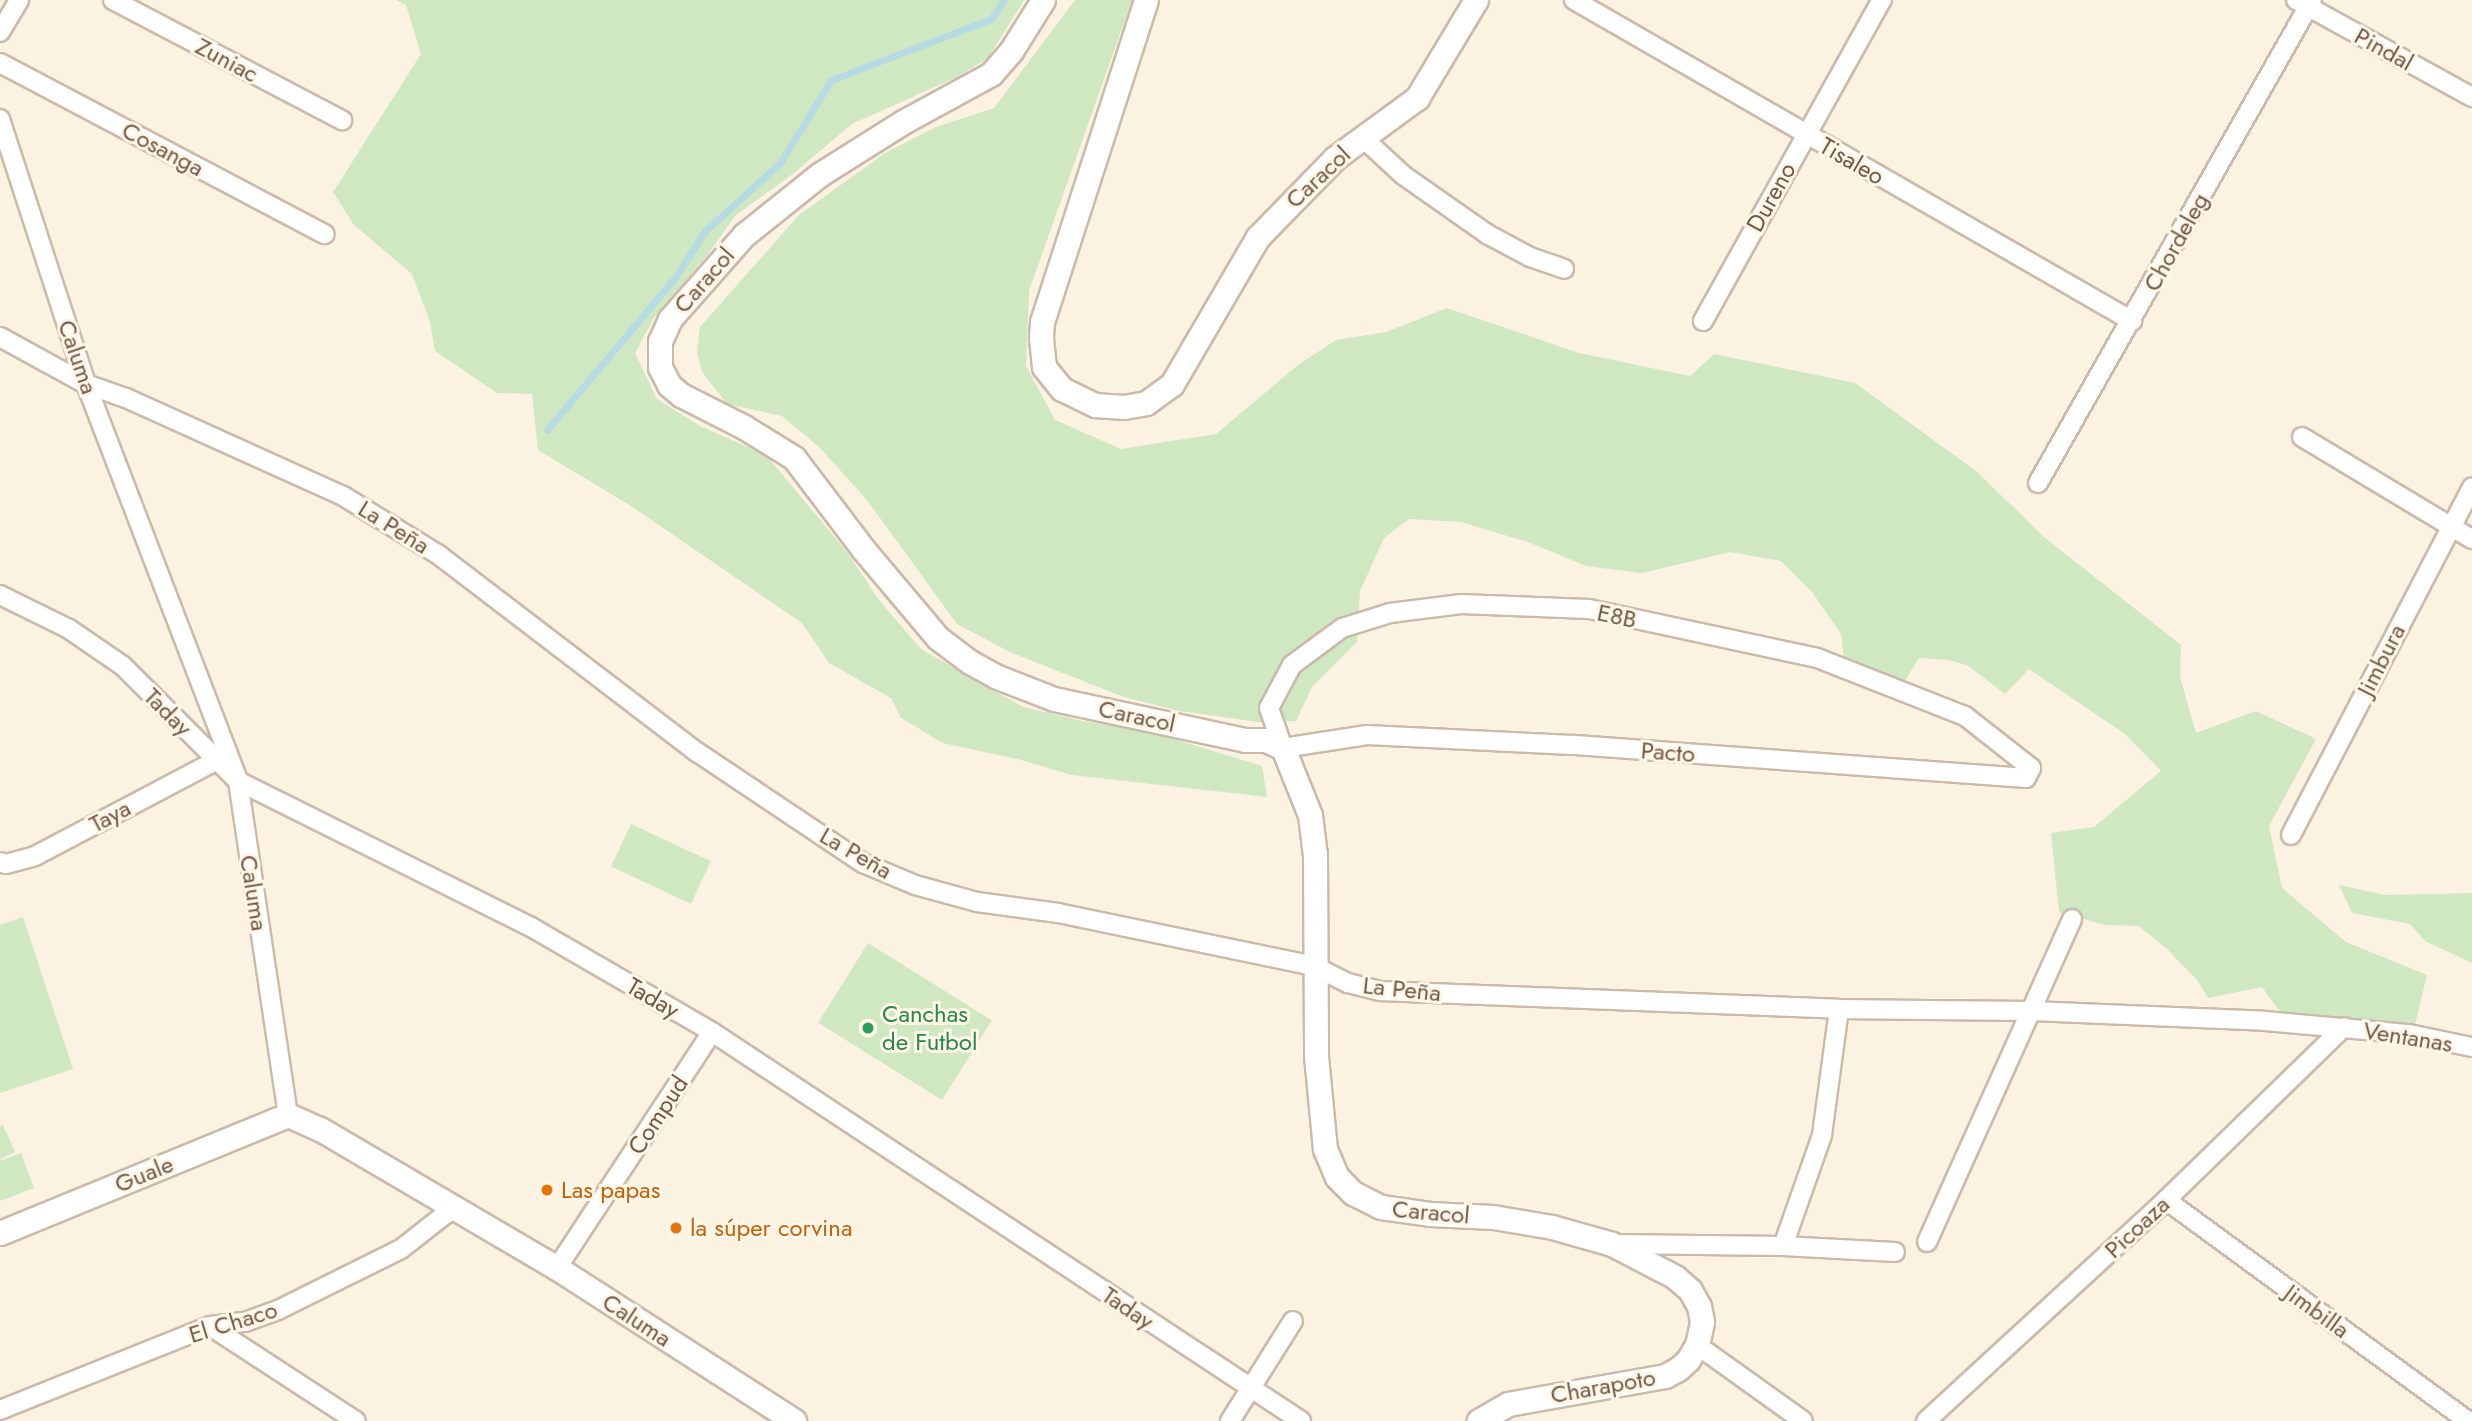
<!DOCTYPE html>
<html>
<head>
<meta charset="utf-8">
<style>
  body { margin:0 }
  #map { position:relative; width:2472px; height:1421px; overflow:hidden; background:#fbf2e2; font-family:Jost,sans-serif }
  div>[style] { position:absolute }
  .green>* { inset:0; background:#cfe8c1; transform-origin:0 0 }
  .stream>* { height:7px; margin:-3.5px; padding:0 3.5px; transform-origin:3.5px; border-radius:3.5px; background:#b7dbe3 }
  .roads { filter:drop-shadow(2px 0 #cbbaa9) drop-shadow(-2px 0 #cbbaa9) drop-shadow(0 2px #cbbaa9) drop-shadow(0 -2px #cbbaa9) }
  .minor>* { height:18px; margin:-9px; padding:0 9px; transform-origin:9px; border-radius:9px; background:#fff }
  .tertiary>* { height:23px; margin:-11.5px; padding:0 11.5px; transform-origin:11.5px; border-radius:11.5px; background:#fff }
  .dots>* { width:19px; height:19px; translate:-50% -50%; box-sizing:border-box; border:4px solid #fef6e7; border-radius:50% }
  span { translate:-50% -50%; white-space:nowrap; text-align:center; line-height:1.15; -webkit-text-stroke:6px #fef6e7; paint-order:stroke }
  .street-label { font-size:24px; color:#715949 }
  .leisure-label { font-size:24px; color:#27864d }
  .left { translate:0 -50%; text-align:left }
  .food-label { font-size:24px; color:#c56008 }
</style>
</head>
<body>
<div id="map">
  <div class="green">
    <div style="clip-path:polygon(396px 0,1024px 0,988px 58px,957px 77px,852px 124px,794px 173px,735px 216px,709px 253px,654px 318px,635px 353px,657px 399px,700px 426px,766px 455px,847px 552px,879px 600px,921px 649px,1023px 707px,1083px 721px,1141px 729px,1262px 766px,1267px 797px,1072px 775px,1021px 760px,943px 743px,901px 718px,891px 698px,829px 663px,802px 623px,631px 506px,538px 450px,532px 394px,497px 393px,435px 351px,430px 322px,412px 274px,354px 225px,333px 192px,421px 54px,406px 5px)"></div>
    <div style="clip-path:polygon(1075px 0,1132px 0,1029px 291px,1026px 366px,1055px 420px,1121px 449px,1216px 434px,1298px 365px,1336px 340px,1386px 332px,1447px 308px,1579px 353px,1690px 376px,1714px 354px,1855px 383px,1976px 471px,2044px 537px,2181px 645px,2180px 677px,2196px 733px,2256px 711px,2316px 739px,2269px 826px,2282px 888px,2346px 942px,2427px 975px,2413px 1033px,2293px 1030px,2262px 987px,2208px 998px,2197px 980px,2167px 949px,2139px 926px,2105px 925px,2059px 912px,2051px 833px,2094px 827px,2161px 771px,2125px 734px,2029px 669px,2005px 694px,1967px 665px,1948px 660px,1919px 658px,1901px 687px,1845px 664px,1841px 634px,1812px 592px,1781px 561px,1730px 552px,1642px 573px,1586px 566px,1528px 542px,1461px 522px,1409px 519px,1384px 538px,1360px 591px,1357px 642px,1312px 687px,1296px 721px,1259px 722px,1179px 711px,1121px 696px,1010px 652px,957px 624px,867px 500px,820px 448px,782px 416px,727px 404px,702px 372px,697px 352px,700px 327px,799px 215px,885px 153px,936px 127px,994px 108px)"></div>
    <div style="left:631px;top:824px;width:88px;height:47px;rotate:25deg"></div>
    <div style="clip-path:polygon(2339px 885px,2385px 895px,2472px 893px,2472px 963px,2425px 941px,2410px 924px,2352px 913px)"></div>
    <div style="clip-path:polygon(23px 917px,73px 1069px,0 1093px,0 925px)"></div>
    <div style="left:868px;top:943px;width:146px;height:94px;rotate:32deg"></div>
    <div style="clip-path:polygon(3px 1125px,15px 1152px,0 1159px,0 1126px)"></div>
    <div style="clip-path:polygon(21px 1153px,34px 1188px,0 1201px,0 1161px)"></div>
  </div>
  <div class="stream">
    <div style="left:547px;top:430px;width:201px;rotate:-50deg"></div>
    <div style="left:676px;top:276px;width:54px;rotate:-57.2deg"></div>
    <div style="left:705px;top:231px;width:101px;rotate:-42.2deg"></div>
    <div style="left:780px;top:163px;width:97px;rotate:-58.4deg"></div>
    <div style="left:831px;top:80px;width:171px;rotate:-20.9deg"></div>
    <div style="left:991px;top:19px;width:23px;rotate:-56deg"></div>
  </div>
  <div class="roads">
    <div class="minor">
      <div style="left:113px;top:0;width:259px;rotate:27.7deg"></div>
      <div style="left:1574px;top:0;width:644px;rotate:29.91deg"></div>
      <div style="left:2296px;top:0;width:201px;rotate:28.9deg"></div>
      <div style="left:0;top:32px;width:37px;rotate:-59deg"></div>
      <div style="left:0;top:63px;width:367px;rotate:27.8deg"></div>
      <div style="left:0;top:119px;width:279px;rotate:72deg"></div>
      <div style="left:86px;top:384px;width:425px;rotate:69deg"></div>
      <div style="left:238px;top:781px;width:338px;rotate:81.5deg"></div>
      <div style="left:1363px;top:138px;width:54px;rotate:42.8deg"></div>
      <div style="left:1403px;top:175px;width:103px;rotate:35.1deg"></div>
      <div style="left:1487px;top:234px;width:49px;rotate:28.1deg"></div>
      <div style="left:1530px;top:257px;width:36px;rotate:19deg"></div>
      <div style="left:1703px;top:321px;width:368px;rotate:-60.9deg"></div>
      <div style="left:0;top:337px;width:98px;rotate:28.7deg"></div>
      <div style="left:86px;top:384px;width:42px;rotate:19.3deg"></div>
      <div style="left:126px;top:398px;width:238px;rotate:24.3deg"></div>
      <div style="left:343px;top:496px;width:113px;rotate:31.6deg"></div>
      <div style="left:439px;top:555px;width:325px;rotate:37.4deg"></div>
      <div style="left:697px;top:752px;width:200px;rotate:33.8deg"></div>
      <div style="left:863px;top:863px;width:56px;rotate:22.9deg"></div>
      <div style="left:915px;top:885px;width:64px;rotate:15.3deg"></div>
      <div style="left:977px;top:902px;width:82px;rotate:7.7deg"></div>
      <div style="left:1058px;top:913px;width:261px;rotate:11.7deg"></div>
      <div style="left:1314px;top:966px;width:38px;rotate:27deg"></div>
      <div style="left:1348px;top:983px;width:32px;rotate:14deg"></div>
      <div style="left:1379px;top:991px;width:460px;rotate:2.2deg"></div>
      <div style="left:1839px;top:1009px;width:192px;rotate:0.6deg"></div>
      <div style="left:2031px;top:1011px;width:234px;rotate:2.4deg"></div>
      <div style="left:2265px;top:1021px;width:145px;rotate:5.2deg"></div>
      <div style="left:2409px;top:1034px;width:64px;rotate:11.7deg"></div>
      <div style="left:2302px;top:437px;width:198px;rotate:31deg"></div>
      <div style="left:2038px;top:483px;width:555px;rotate:-60.43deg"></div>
      <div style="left:0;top:595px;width:77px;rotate:26.2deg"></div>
      <div style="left:69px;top:629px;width:65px;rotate:34.4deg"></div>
      <div style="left:123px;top:666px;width:163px;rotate:45deg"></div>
      <div style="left:238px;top:781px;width:327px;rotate:26.5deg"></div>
      <div style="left:531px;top:927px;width:209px;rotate:30.1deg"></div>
      <div style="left:712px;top:1032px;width:706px;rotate:33.44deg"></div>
      <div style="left:1461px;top:604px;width:128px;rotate:2.2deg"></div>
      <div style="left:1589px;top:609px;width:233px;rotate:12.1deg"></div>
      <div style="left:1817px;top:658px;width:159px;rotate:21.4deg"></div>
      <div style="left:1965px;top:716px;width:84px;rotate:38.2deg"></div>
      <div style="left:2031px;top:768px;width:11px;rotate:117deg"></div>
      <div style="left:2026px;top:778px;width:455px;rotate:-175.8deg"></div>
      <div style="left:1572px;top:745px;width:205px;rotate:-177.2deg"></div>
      <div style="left:1367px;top:735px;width:85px;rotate:171.2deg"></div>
      <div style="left:1283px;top:748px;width:42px;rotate:-109.3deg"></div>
      <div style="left:1269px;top:708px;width:49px;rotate:-61.9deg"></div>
      <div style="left:1292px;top:665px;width:62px;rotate:-36.5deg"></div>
      <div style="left:1342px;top:628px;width:50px;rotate:-17.4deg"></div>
      <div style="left:1390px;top:613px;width:72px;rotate:-7.2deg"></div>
      <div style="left:2291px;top:835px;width:392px;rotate:-62.5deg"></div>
      <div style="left:0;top:862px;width:6px;rotate:18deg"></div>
      <div style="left:6px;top:864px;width:30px;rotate:-15deg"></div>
      <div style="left:35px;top:856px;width:206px;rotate:-27.8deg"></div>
      <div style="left:2166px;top:1200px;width:374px;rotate:36.2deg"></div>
      <div style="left:1927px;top:1242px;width:354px;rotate:-65.8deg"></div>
      <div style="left:1615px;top:1244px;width:168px;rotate:0.7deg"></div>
      <div style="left:1783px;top:1246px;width:112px;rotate:3.1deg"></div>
      <div style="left:1783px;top:1246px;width:118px;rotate:-70.6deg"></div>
      <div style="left:1822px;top:1135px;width:127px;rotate:-82.3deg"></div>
      <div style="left:557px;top:1268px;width:282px;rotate:-56.7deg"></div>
      <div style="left:210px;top:1326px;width:174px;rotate:33.1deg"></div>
      <div style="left:1697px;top:1345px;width:130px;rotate:35.6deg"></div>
      <div style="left:0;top:1410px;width:226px;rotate:-21.8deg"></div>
      <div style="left:210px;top:1326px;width:35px;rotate:-7deg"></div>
      <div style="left:245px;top:1322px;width:35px;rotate:-20deg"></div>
      <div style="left:278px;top:1310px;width:137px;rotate:-26.4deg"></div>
      <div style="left:401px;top:1249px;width:65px;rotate:-38.1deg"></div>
      <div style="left:1230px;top:1421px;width:118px;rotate:-57.8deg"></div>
      <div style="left:1926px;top:1421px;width:326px;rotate:-42.6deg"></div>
      <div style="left:2166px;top:1200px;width:248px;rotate:-44.2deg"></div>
    </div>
    <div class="tertiary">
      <div style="left:1043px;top:0;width:60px;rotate:122.1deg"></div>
      <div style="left:1011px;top:51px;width:30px;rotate:131deg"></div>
      <div style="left:991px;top:74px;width:100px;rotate:151.4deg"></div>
      <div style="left:903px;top:122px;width:99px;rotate:147.8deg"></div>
      <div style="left:819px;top:175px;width:96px;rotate:141.3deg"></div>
      <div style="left:744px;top:235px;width:112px;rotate:131.4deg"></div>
      <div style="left:670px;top:319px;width:24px;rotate:114deg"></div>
      <div style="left:660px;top:341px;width:26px;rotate:90deg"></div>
      <div style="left:660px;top:367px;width:20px;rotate:63deg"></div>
      <div style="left:669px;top:385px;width:16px;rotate:40deg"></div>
      <div style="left:681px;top:395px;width:71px;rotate:26.9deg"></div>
      <div style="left:744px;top:427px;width:59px;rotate:31.8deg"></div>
      <div style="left:794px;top:458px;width:114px;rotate:52.8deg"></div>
      <div style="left:863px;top:549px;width:116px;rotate:49.9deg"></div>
      <div style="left:938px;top:638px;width:40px;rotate:37deg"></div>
      <div style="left:970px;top:662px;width:29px;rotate:29deg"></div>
      <div style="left:995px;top:676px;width:63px;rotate:21.3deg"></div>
      <div style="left:1054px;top:699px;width:195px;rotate:12.1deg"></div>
      <div style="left:1245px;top:740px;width:21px"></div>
      <div style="left:1266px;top:740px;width:19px;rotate:25deg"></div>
      <div style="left:1283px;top:748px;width:72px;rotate:68.1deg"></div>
      <div style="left:1310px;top:815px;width:39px;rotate:83deg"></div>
      <div style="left:1315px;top:854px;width:202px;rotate:89.7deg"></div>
      <div style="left:1316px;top:1056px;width:93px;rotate:84.5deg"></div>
      <div style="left:1325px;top:1149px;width:30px;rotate:67deg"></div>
      <div style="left:1337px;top:1177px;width:23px;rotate:45deg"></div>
      <div style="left:1353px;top:1193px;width:31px;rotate:27deg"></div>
      <div style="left:1381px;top:1207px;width:49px;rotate:8.1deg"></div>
      <div style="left:1430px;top:1214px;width:63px;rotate:2.7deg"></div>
      <div style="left:1493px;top:1217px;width:60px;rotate:9.6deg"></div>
      <div style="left:1552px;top:1227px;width:62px;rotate:15.8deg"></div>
      <div style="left:1612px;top:1244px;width:71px;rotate:27.6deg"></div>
      <div style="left:1675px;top:1277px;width:20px;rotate:41deg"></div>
      <div style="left:1690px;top:1290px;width:18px;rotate:61deg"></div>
      <div style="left:1699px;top:1306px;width:16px;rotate:79deg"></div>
      <div style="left:1702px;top:1322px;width:24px;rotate:102deg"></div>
      <div style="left:1697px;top:1345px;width:17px;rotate:121deg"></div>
      <div style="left:1688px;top:1360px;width:13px;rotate:138deg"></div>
      <div style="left:1678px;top:1369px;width:15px;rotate:152deg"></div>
      <div style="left:1665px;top:1376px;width:159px;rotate:169.9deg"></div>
      <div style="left:1508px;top:1404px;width:34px;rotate:150deg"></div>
      <div style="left:1146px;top:0;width:338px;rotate:107.9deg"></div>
      <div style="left:1042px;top:322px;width:16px;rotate:94deg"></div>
      <div style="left:1041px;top:338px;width:29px;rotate:84deg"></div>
      <div style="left:1044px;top:367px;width:28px;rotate:51deg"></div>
      <div style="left:1062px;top:389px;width:37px;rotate:26deg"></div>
      <div style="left:1095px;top:405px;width:29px;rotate:4deg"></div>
      <div style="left:1124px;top:407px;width:22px;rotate:-10deg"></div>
      <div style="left:1146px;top:403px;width:32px;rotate:-36deg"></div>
      <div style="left:1172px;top:384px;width:170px;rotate:-59.7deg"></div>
      <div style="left:1258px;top:237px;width:110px;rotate:-45.7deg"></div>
      <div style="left:1335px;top:158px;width:102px;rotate:-36.2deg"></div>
      <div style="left:1417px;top:98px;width:114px;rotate:-59deg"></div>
      <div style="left:0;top:1233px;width:311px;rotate:-22.3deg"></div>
      <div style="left:288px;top:1115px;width:35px;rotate:24deg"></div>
      <div style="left:320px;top:1129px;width:275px;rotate:30.4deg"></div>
      <div style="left:557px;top:1268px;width:282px;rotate:32.8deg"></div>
    </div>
  </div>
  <div class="dots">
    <div style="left:868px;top:1028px;background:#2e9e5b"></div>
    <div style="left:547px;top:1190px;background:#e8710a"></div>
    <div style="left:676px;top:1228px;background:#e8710a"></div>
  </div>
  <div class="street-label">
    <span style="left:2384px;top:49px;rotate:29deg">Pindal</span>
    <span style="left:227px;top:60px;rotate:28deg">Zuniac</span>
    <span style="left:163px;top:149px;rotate:28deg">Cosanga</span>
    <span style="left:1852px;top:161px;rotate:30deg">Tisaleo</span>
    <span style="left:1318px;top:177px;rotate:-43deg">Caracol</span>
    <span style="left:1771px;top:197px;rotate:-61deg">Dureno</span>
    <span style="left:2176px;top:242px;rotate:-61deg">Chordeleg</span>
    <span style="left:704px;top:280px;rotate:-49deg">Caracol</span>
    <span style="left:78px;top:357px;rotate:71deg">Caluma</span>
    <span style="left:394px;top:527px;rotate:32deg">La Peña</span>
    <span style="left:1617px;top:616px;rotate:12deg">E8B</span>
    <span style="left:2381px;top:660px;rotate:-63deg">Jimbura</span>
    <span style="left:168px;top:712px;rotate:45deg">Taday</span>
    <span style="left:1137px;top:716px;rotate:12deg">Caracol</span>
    <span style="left:1668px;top:752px;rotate:4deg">Pacto</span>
    <span style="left:110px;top:816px;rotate:-28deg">Taya</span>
    <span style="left:856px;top:853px;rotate:30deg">La Peña</span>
    <span style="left:254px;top:893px;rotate:81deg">Caluma</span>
    <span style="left:1402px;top:989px;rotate:6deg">La Peña</span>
    <span style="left:653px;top:998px;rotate:30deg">Taday</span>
    <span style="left:2408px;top:1037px;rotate:9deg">Ventanas</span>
    <span style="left:658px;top:1115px;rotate:-57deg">Compud</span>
    <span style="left:144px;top:1174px;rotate:-22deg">Guale</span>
    <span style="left:1431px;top:1212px;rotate:5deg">Caracol</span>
    <span style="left:2137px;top:1227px;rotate:-43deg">Picoaza</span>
    <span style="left:1128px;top:1308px;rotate:34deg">Taday</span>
    <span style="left:2317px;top:1311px;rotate:36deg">Jimbilla</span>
    <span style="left:637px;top:1320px;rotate:33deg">Caluma</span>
    <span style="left:233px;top:1322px;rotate:-17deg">El Chaco</span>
    <span style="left:1603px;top:1386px;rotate:-10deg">Charapoto</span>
  </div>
  <div class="leisure-label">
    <span class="left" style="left:882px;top:1028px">Canchas<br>de Futbol</span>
  </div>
  <div class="food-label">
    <span class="left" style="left:561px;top:1190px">Las papas</span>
    <span class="left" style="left:690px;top:1228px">la súper corvina</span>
  </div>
</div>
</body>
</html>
